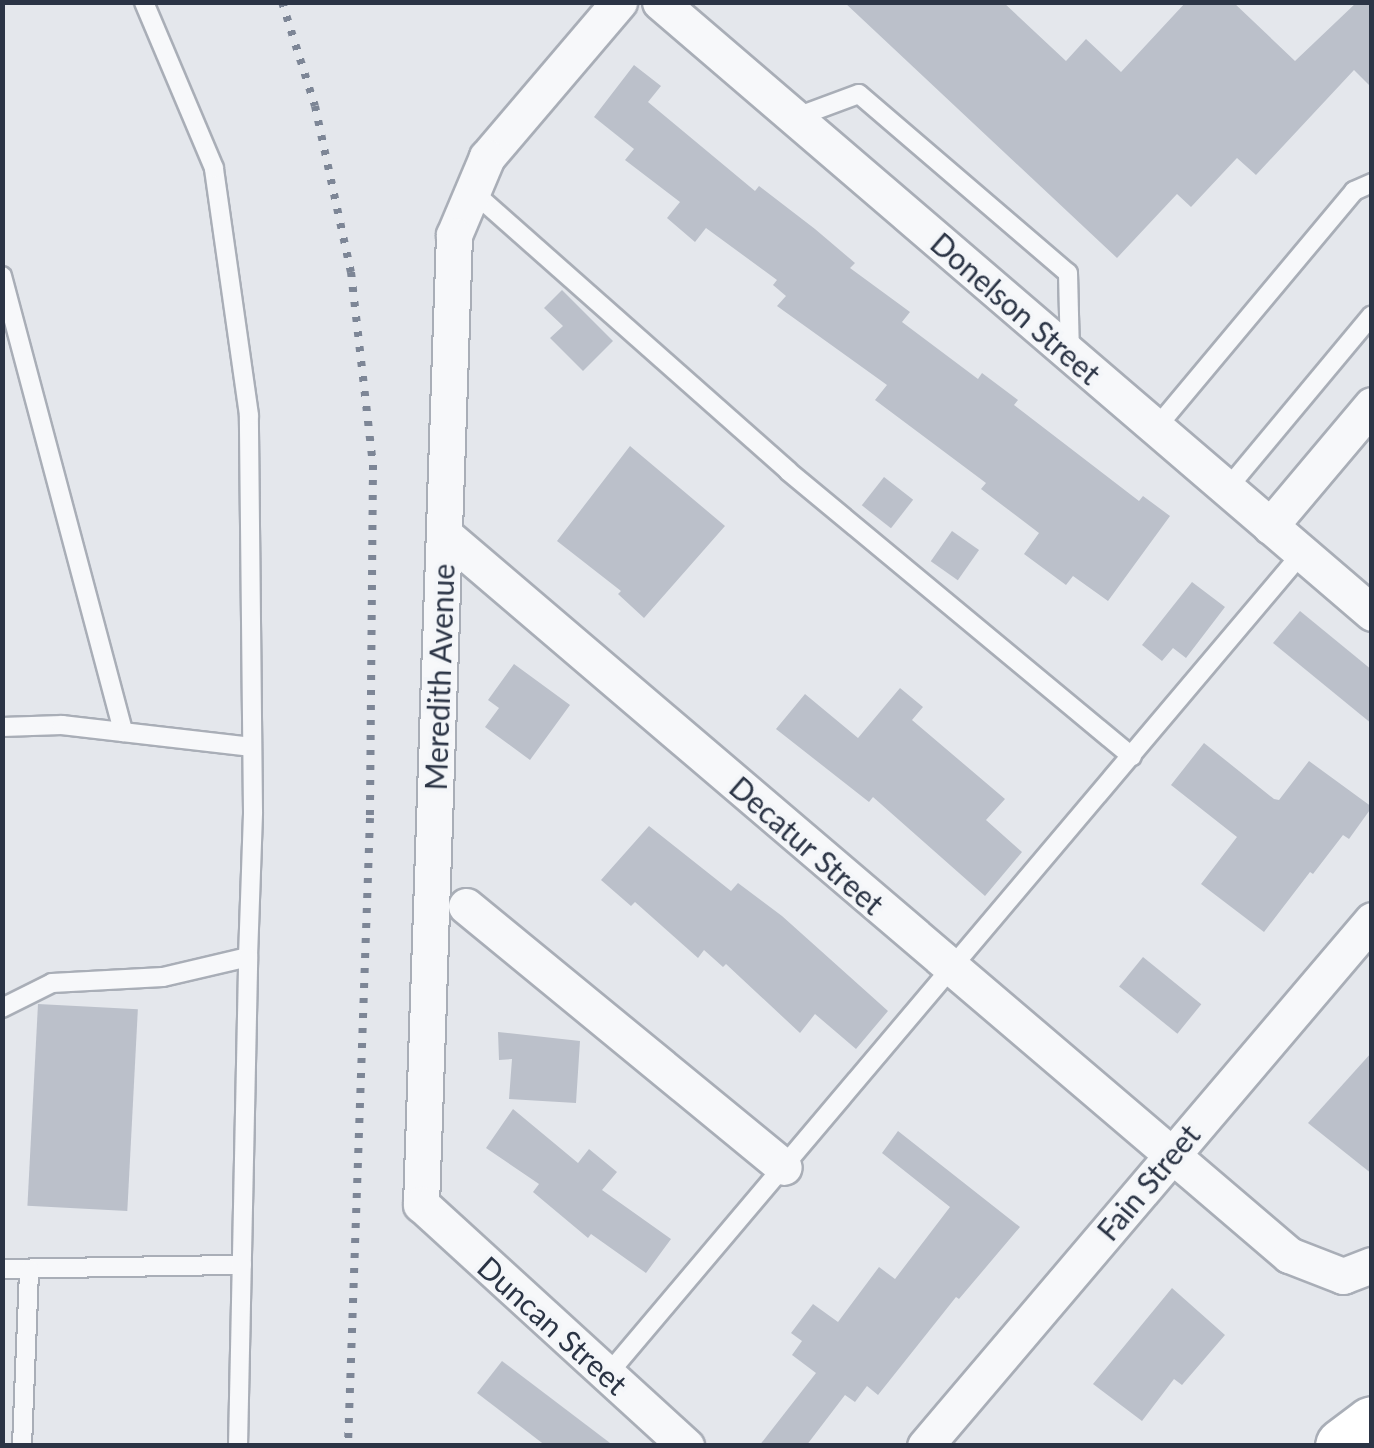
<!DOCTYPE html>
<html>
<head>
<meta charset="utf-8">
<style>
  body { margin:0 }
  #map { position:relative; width:1374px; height:1448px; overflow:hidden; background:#e4e7ec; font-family:Lato,sans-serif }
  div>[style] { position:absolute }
  .building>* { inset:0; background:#bbc0ca; transform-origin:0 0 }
  .roads { filter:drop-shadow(2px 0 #a9aeb7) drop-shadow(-2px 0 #a9aeb7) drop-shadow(0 2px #a9aeb7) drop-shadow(0 -2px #a9aeb7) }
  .lane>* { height:18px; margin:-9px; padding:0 9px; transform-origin:9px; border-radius:9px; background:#f7f8fa }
  .street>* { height:35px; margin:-17.5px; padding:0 17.5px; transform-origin:17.5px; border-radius:17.5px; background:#f7f8fa }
  .highway>* { height:55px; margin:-27.5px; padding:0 27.5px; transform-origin:27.5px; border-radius:27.5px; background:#fff }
  .rail>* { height:8px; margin-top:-4px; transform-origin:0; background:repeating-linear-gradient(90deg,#7d8696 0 5px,transparent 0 15px) }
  span { translate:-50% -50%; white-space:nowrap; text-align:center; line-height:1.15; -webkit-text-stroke:8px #f4f6f9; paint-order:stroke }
  .street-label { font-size:30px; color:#2b3445 }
  .frame { position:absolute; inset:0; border:5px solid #2b3445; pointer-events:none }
</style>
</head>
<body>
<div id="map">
  <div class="building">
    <div style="clip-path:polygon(844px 2px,1003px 2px,1066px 61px,1086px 39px,1121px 72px,1186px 2px,1233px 2px,1295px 61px,1357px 2px,1372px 2px,1372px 88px,1354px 70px,1256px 175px,1237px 158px,1191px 207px,1177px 194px,1117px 258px)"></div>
    <div style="clip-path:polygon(634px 65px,661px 86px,648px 102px,755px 191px,759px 186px,815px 229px,855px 263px,850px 268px,910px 312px,902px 322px,978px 379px,982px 373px,1018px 400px,1014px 405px,1139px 501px,1143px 496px,1170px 516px,1108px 601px,1073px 576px,1066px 585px,1024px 554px,1039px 533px,981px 489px,986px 483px,875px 400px,887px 385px,777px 306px,786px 296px,773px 285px,777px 280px,706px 228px,695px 242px,667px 218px,680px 202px,625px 160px,634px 149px,594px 117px)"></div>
    <div style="clip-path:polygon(562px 290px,613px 341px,583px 371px,550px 338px,563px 326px,544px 308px)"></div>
    <div style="clip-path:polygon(630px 446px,725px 526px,644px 618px,618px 594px,621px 591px,557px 541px)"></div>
    <div style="left:884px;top:477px;width:37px;height:36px;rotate:38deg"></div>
    <div style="left:952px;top:531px;width:33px;height:37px;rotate:35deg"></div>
    <div style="clip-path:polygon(1192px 582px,1225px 607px,1186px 658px,1173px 648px,1162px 661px,1142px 645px)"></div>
    <div style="clip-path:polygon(1300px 611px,1372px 670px,1372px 724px,1273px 643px)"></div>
    <div style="clip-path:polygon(514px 664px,570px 705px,530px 760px,485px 727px,499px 708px,488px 700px)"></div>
    <div style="clip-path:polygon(900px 688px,923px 707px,912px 720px,1005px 799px,986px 820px,1022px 852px,985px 896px,873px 797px,869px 802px,776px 729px,805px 694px,858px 738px)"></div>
    <div style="clip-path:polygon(1204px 743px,1274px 799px,1279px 800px,1309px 761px,1372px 807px,1349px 839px,1343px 835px,1313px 874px,1310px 872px,1264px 932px,1201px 884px,1237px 837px,1171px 785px)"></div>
    <div style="clip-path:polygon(649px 826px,731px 891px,738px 883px,782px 916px,888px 1011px,856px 1049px,815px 1014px,800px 1033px,726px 964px,723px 967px,704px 950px,698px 958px,635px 902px,631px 906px,601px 880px)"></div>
    <div style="left:1143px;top:957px;width:75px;height:38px;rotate:39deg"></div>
    <div style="left:38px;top:1004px;width:100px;height:202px;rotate:3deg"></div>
    <div style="clip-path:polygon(498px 1032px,580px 1041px,576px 1103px,509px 1099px,512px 1059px,499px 1060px)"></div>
    <div style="clip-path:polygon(1372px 1052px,1372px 1174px,1308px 1123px)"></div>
    <div style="clip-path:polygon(513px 1109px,578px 1163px,589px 1149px,617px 1172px,602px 1190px,671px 1239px,646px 1273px,591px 1234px,588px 1238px,533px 1192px,539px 1184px,486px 1148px)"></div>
    <div style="clip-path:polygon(898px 1131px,1020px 1227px,959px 1299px,956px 1297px,878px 1395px,867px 1386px,855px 1402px,845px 1395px,806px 1446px,759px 1446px,816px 1373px,792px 1355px,802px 1341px,791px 1333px,813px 1304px,838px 1322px,879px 1267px,895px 1279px,950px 1207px,882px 1153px)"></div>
    <div style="clip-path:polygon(1172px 1288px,1225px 1335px,1182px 1385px,1174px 1379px,1142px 1421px,1093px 1384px)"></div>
    <div style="clip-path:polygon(502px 1361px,614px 1446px,546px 1446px,477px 1393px)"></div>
  </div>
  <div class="roads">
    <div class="lane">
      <div style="left:794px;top:118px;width:69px;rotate:-20.3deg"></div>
      <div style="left:859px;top:94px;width:275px;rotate:40.6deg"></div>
      <div style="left:1068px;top:273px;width:81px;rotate:88.6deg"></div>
      <div style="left:472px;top:191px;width:422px;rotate:41.5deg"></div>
      <div style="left:788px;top:471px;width:447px;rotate:39.7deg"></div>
      <div style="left:2px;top:276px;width:472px;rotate:75.1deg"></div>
      <div style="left:1156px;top:428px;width:309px;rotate:-50.1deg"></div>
      <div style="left:1354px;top:191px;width:20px;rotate:-24deg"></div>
      <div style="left:1227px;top:489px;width:226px;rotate:-50.2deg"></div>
      <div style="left:2px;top:727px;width:60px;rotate:-1.9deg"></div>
      <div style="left:62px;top:725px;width:191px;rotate:6.6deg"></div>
      <div style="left:2px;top:1008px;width:56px;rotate:-26.6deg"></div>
      <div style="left:52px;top:983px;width:111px;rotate:-3.1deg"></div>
      <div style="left:163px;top:977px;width:87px;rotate:-13.2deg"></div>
      <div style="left:248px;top:957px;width:145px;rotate:-88deg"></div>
      <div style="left:253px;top:812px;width:397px;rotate:-90.6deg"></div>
      <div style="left:249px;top:415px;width:249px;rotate:-98.1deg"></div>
      <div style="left:214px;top:168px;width:180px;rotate:-112.9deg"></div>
      <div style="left:2px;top:1269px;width:240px;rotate:-1deg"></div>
      <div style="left:608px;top:1374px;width:1075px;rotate:-49.79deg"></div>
      <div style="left:22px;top:1446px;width:177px;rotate:-87.7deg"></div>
      <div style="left:238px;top:1446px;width:489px;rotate:-88.8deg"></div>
    </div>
    <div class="street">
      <div style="left:619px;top:2px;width:204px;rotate:130.4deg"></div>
      <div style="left:487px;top:157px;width:85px;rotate:112.9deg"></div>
      <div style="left:454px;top:235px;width:970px;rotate:91.95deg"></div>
      <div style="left:421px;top:1204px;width:359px;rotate:42.4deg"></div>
      <div style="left:660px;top:2px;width:938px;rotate:40.63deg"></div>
      <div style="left:1270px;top:526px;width:158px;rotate:-49.9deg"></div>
      <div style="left:444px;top:534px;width:1111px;rotate:40.47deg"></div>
      <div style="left:1289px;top:1255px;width:58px;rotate:21.3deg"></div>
      <div style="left:1343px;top:1276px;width:31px;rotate:-21deg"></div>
      <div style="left:466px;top:906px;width:411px;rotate:39.4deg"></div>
      <div style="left:925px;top:1446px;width:690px;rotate:-49.64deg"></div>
    </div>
    <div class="highway">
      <div style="left:1343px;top:1446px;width:36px;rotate:-37deg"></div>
    </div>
  </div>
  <div class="rail">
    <div style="left:282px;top:2px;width:109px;rotate:72.4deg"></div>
    <div style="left:315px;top:106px;width:170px;rotate:77.8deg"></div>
    <div style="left:351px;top:272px;width:194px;rotate:83.5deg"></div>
    <div style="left:373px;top:465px;width:353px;rotate:90.5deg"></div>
    <div style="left:370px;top:818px;width:628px;rotate:92.01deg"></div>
  </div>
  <div class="street-label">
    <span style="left:1016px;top:308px;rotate:41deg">Donelson Street</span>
    <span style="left:439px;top:677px;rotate:-88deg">Meredith Avenue</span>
    <span style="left:807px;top:845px;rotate:41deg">Decatur Street</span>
    <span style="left:1148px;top:1182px;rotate:-50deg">Fain Street</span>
    <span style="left:553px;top:1325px;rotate:42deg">Duncan Street</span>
  </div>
  <div class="frame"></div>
</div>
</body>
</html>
